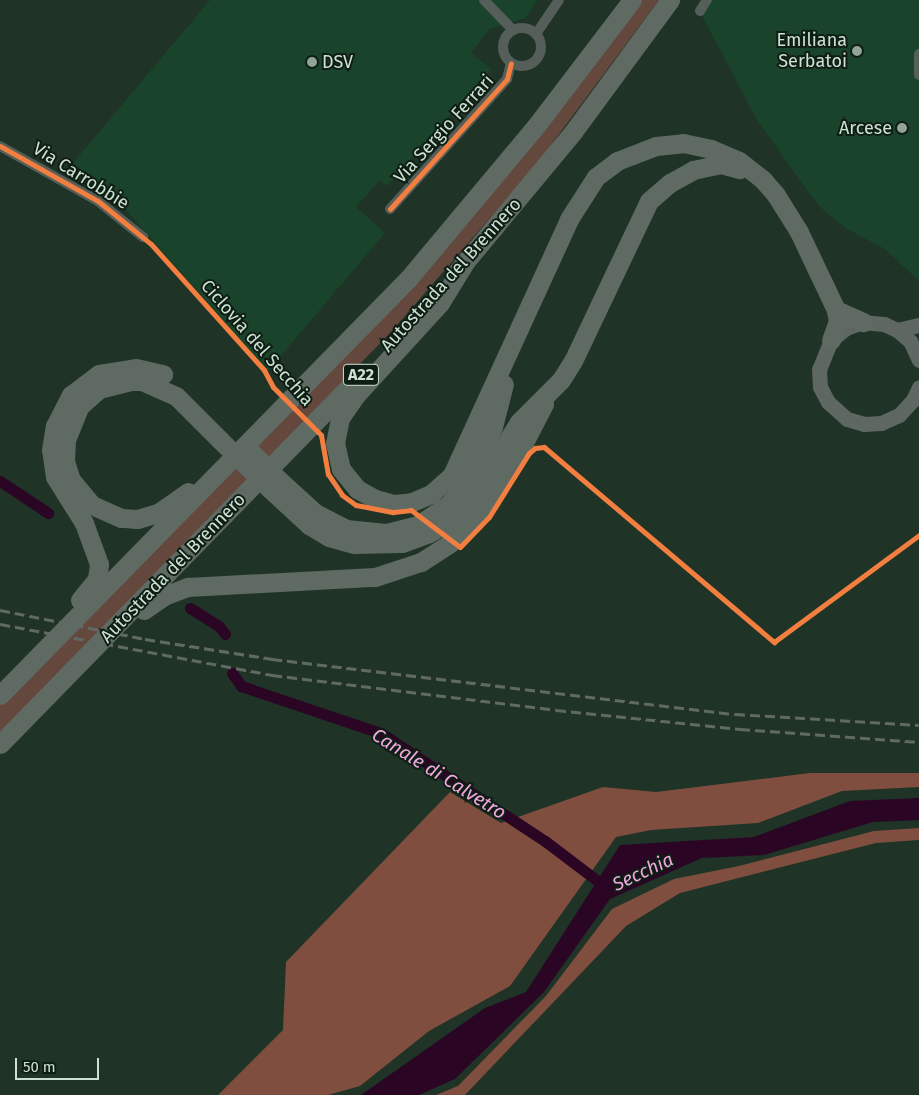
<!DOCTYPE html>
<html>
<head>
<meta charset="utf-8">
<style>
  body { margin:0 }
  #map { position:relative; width:919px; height:1095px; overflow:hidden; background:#1f3327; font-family:"Fira Sans",sans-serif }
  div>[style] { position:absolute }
  .built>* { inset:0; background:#1a432b }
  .green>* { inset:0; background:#64473d }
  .forest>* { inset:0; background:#804e3f }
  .water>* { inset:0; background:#2a0624 }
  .canal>* { height:11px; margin:-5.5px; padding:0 5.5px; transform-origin:5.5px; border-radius:5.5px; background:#2a0624 }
  .minor>* { height:10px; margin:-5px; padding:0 5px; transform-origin:5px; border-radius:5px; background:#555e58 }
  .minor>.ring { margin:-5px; padding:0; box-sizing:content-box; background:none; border:10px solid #555e58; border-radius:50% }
  .secondary>* { height:15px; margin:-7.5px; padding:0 7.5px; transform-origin:7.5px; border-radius:7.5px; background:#5e6761 }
  .motorway>* { height:19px; margin:-9.5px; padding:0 9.5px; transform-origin:9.5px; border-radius:9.5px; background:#5f6a63 }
  .rail>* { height:3px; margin-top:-1.5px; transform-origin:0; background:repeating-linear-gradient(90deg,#606963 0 10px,transparent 0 15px) }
  .motorway-bridge>* { height:19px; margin:-9.5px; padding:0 9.5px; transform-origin:9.5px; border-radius:9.5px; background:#5f6a63 }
  .cycleway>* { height:5px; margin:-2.5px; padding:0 2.5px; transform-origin:2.5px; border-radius:2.5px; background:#f27e40 }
  .dots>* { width:14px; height:14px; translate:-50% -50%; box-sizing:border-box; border:2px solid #0f1e14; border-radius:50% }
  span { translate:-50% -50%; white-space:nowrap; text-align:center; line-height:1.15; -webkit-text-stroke:4px #0f1e14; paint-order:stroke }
  .shield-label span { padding:1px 4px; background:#0f1e14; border:1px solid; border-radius:4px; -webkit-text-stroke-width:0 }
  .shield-label { font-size:16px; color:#cde1d3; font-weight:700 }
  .poi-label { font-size:18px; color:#cde1d3 }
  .right { translate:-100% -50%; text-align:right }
  .left { translate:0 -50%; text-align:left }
  .street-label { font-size:18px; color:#cde1d3 }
  .water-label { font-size:19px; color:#f2a6e0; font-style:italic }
  .scale { position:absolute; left:15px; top:1058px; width:84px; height:22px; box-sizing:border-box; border:2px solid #cde1d3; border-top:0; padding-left:6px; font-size:15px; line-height:18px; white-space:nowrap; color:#cde1d3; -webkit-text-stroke:4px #0f1e14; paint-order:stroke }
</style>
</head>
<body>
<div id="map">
  <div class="built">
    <div style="clip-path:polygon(210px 0,538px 0,525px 18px,489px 29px,471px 53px,491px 69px,387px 186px,379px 181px,356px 207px,385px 233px,268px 371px,125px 209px,73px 163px)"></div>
    <div style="clip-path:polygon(708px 0,919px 0,919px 281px,885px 249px,847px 229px,824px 211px,807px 190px,757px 120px,700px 12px)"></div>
  </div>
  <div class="green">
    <div style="clip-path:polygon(638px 0,659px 0,536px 165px,391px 332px,0 734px,0 705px,226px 478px)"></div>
  </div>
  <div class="forest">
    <div style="clip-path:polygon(810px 773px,919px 773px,919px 787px,842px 791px,758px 823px,651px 830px,616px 837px,510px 986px,429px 1031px,360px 1086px,328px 1095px,218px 1095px,283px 1030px,286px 962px,450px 792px,501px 823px,603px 787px,656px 792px)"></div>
    <div style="clip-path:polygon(919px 828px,919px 840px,876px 843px,680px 893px,626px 926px,465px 1095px,436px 1095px,458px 1086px,546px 996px,612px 909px,674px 879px,739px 866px,874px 831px)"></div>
  </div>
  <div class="water">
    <div style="clip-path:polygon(919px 798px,919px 820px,873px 822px,764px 855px,702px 858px,610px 899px,544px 992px,455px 1079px,419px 1095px,361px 1095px,485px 1008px,526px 992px,620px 845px,754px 837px,850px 801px)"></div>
  </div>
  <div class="canal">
    <div style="left:0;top:481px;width:58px;rotate:33.7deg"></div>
    <div style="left:190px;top:608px;width:34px;rotate:32deg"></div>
    <div style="left:219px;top:626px;width:10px;rotate:53deg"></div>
    <div style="left:232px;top:673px;width:16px;rotate:55deg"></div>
    <div style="left:241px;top:686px;width:148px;rotate:18.6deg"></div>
    <div style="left:381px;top:733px;width:196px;rotate:33.4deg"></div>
    <div style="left:545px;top:841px;width:78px;rotate:37.2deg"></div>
  </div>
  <div class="minor">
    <div style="left:484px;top:0;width:42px;rotate:46deg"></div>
    <div style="left:700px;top:11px;width:13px;rotate:-58deg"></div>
    <div class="ring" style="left:503px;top:28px;width:28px;height:28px"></div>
    <div style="left:536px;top:34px;width:41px;rotate:-55.9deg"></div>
    <div style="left:919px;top:54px;width:21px;rotate:90deg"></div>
    <div style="left:0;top:146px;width:112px;rotate:29.3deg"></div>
    <div style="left:98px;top:201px;width:58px;rotate:38.7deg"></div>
    <div style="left:390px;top:209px;width:175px;rotate:-48deg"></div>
    <div style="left:507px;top:79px;width:16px;rotate:-76deg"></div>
  </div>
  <div class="secondary">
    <div style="left:897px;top:330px;width:23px;rotate:-13deg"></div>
    <div style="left:919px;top:360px;width:21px;rotate:-115deg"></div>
    <div style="left:910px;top:341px;width:17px;rotate:-140deg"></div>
    <div style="left:897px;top:330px;width:14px;rotate:-155deg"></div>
    <div style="left:884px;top:324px;width:21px;rotate:-175deg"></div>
    <div style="left:863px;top:322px;width:18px;rotate:161deg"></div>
    <div style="left:846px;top:328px;width:19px;rotate:141deg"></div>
    <div style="left:831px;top:340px;width:31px;rotate:112deg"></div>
    <div style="left:819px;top:369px;width:18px;rotate:87deg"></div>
    <div style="left:820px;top:387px;width:17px;rotate:62deg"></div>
    <div style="left:828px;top:402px;width:25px;rotate:42deg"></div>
    <div style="left:847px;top:419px;width:18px;rotate:16deg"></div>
    <div style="left:864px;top:424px;width:17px;rotate:-3deg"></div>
    <div style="left:881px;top:423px;width:20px;rotate:-24deg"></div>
    <div style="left:899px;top:415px;width:21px;rotate:-47deg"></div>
    <div style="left:913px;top:400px;width:14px;rotate:-65deg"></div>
  </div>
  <div class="motorway">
    <div style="left:464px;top:264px;width:46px;rotate:121.6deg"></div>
    <div style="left:440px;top:303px;width:125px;rotate:132.4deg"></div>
    <div style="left:356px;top:395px;width:28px;rotate:125deg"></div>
    <div style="left:340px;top:418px;width:25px;rotate:101deg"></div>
    <div style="left:335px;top:443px;width:27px;rotate:77deg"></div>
    <div style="left:341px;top:469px;width:26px;rotate:51deg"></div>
    <div style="left:357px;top:489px;width:21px;rotate:29deg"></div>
    <div style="left:375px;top:499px;width:20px;rotate:15deg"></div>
    <div style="left:394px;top:504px;width:18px;rotate:-6deg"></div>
    <div style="left:412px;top:502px;width:21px;rotate:-23deg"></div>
    <div style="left:431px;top:494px;width:28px;rotate:-42deg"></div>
    <div style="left:452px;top:475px;width:281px;rotate:-65.4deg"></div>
    <div style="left:569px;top:219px;width:50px;rotate:-57.3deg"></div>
    <div style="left:596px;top:177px;width:26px;rotate:-37deg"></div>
    <div style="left:617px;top:161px;width:42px;rotate:-21deg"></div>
    <div style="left:656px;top:146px;width:27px;rotate:-6deg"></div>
    <div style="left:683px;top:143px;width:29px;rotate:12deg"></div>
    <div style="left:711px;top:149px;width:30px;rotate:23deg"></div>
    <div style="left:739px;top:161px;width:31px;rotate:38deg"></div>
    <div style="left:763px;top:180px;width:20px;rotate:49deg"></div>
    <div style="left:776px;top:195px;width:44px;rotate:58.1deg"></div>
    <div style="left:799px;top:232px;width:86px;rotate:64.6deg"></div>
    <div style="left:836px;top:310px;width:11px;rotate:80deg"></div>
    <div style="left:838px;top:321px;width:20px;rotate:110deg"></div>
    <div style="left:456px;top:273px;width:183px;rotate:-50.3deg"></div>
    <div style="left:573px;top:132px;width:164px;rotate:-53.7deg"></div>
    <div style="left:836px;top:310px;width:30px;rotate:24deg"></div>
    <div style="left:279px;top:480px;width:49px;rotate:42.5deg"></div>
    <div style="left:315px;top:513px;width:35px;rotate:27deg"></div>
    <div style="left:346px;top:529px;width:40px;rotate:5.7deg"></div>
    <div style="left:386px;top:533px;width:33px;rotate:-14deg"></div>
    <div style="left:418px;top:525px;width:37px;rotate:-34deg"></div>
    <div style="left:449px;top:504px;width:20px;rotate:-49deg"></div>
    <div style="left:462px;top:489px;width:69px;rotate:-63.4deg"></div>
    <div style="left:493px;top:427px;width:44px;rotate:-75.7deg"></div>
    <div style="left:270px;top:489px;width:53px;rotate:42.7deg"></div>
    <div style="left:309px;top:525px;width:23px;rotate:31deg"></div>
    <div style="left:329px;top:537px;width:26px;rotate:16deg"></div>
    <div style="left:354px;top:544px;width:48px;rotate:-1.2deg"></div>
    <div style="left:402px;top:543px;width:29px;rotate:-20deg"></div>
    <div style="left:429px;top:533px;width:26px;rotate:-29deg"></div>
    <div style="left:452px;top:520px;width:28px;rotate:-48deg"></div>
    <div style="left:471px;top:499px;width:91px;rotate:-58.1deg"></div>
    <div style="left:519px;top:422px;width:59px;rotate:-45deg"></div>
    <div style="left:561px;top:380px;width:22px;rotate:-58deg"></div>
    <div style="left:573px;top:361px;width:177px;rotate:-64.6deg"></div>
    <div style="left:649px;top:201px;width:28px;rotate:-41deg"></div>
    <div style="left:670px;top:183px;width:26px;rotate:-29deg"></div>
    <div style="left:693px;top:170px;width:29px;rotate:-12deg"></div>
    <div style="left:721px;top:164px;width:19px;rotate:16deg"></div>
    <div style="left:188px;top:492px;width:37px;rotate:145deg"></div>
    <div style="left:158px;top:513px;width:22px;rotate:164deg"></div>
    <div style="left:137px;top:519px;width:16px;rotate:-176deg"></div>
    <div style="left:121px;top:518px;width:32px;rotate:-156deg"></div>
    <div style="left:92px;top:505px;width:33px;rotate:-130deg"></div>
    <div style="left:71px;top:480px;width:20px;rotate:-108deg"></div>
    <div style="left:65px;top:461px;width:21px;rotate:-87deg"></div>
    <div style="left:66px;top:440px;width:35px;rotate:-68deg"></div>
    <div style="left:79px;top:407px;width:27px;rotate:-42deg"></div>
    <div style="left:99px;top:389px;width:32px;rotate:-14deg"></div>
    <div style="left:130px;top:381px;width:12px"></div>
    <div style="left:142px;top:381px;width:37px;rotate:24deg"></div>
    <div style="left:176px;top:396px;width:62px;rotate:45deg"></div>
    <div style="left:80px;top:600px;width:27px;rotate:-51deg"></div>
    <div style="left:97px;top:579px;width:15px;rotate:-82deg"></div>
    <div style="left:99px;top:564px;width:44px;rotate:-110.1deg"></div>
    <div style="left:84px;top:523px;width:54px;rotate:-122.2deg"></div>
    <div style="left:55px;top:477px;width:27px;rotate:-98deg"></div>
    <div style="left:51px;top:450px;width:24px;rotate:-81deg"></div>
    <div style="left:55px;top:426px;width:35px;rotate:-63deg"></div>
    <div style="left:71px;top:395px;width:35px;rotate:-37deg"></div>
    <div style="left:99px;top:374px;width:37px;rotate:-9deg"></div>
    <div style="left:136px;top:368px;width:28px;rotate:13deg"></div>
    <div style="left:144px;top:610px;width:24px;rotate:-35deg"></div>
    <div style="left:164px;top:596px;width:26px;rotate:-21deg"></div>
    <div style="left:188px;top:587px;width:187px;rotate:-3.1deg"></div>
    <div style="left:375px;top:577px;width:48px;rotate:-18.1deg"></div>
    <div style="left:421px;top:562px;width:35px;rotate:-33deg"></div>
    <div style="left:450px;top:543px;width:45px;rotate:-45deg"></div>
    <div style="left:482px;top:511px;width:61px;rotate:-57.1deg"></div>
    <div style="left:515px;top:460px;width:63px;rotate:-62.6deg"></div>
    <div style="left:0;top:695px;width:583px;rotate:-45.56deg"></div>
    <div style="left:408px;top:279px;width:199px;rotate:-50.1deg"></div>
    <div style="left:536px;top:126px;width:158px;rotate:-52.7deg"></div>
    <div style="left:0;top:744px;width:501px;rotate:-45.65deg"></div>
  </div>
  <div class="rail">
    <div style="left:0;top:610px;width:148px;rotate:11.3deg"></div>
    <div style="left:145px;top:639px;width:129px;rotate:8.9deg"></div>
    <div style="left:272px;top:659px;width:466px;rotate:6.8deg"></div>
    <div style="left:735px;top:714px;width:184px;rotate:3.4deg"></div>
    <div style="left:0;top:624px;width:277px;rotate:10.6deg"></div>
    <div style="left:272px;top:675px;width:286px;rotate:7deg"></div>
    <div style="left:556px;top:710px;width:185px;rotate:5.9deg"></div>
    <div style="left:740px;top:729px;width:179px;rotate:4.2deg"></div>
  </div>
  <div class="motorway-bridge">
    <div style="left:220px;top:440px;width:70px;rotate:44.4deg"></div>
    <div style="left:252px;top:453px;width:38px;rotate:45deg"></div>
  </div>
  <div class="cycleway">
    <div style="left:0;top:146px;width:112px;rotate:29.3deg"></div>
    <div style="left:98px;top:201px;width:68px;rotate:39.1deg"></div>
    <div style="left:151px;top:244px;width:169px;rotate:48.1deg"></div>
    <div style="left:264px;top:370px;width:19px;rotate:62deg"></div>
    <div style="left:273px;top:387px;width:68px;rotate:45deg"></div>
    <div style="left:321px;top:435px;width:40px;rotate:80deg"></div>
    <div style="left:328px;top:474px;width:25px;rotate:56deg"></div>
    <div style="left:342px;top:495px;width:17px;rotate:36deg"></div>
    <div style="left:356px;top:505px;width:38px;rotate:11deg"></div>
    <div style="left:393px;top:512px;width:18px;rotate:-6deg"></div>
    <div style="left:411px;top:510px;width:61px;rotate:37.1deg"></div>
    <div style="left:460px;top:547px;width:42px;rotate:-46deg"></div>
    <div style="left:489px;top:517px;width:75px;rotate:-58deg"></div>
    <div style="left:529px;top:453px;width:8px;rotate:-40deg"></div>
    <div style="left:535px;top:448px;width:9px;rotate:-6deg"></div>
    <div style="left:544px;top:447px;width:302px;rotate:40.3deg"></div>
    <div style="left:774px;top:642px;width:180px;rotate:-36.4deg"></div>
    <div style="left:390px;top:209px;width:175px;rotate:-48deg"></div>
    <div style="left:507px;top:79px;width:16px;rotate:-76deg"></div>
  </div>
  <div class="dots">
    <div style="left:857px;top:51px;background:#90a497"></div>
    <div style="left:312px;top:62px;background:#90a497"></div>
    <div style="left:902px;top:128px;background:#90a497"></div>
  </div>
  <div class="shield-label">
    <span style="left:361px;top:375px">A22</span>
  </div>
  <div class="poi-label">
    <span class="right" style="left:847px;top:51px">Emiliana<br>Serbatoi</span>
    <span class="left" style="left:322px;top:62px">DSV</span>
    <span class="right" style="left:892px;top:128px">Arcese</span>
  </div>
  <div class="street-label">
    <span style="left:444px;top:129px;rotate:-48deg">Via Sergio Ferrari</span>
    <span style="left:81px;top:176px;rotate:32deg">Via Carrobbie</span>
    <span style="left:451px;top:275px;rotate:-48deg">Autostrada del Brennero</span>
    <span style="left:257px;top:343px;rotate:49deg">Ciclovia del Secchia</span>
    <span style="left:173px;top:568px;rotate:-46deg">Autostrada del Brennero</span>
  </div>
  <div class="water-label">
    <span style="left:439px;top:774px;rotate:32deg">Canale di Calvetro</span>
    <span style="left:643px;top:872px;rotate:-25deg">Secchia</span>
  </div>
  <div class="scale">50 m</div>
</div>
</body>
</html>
